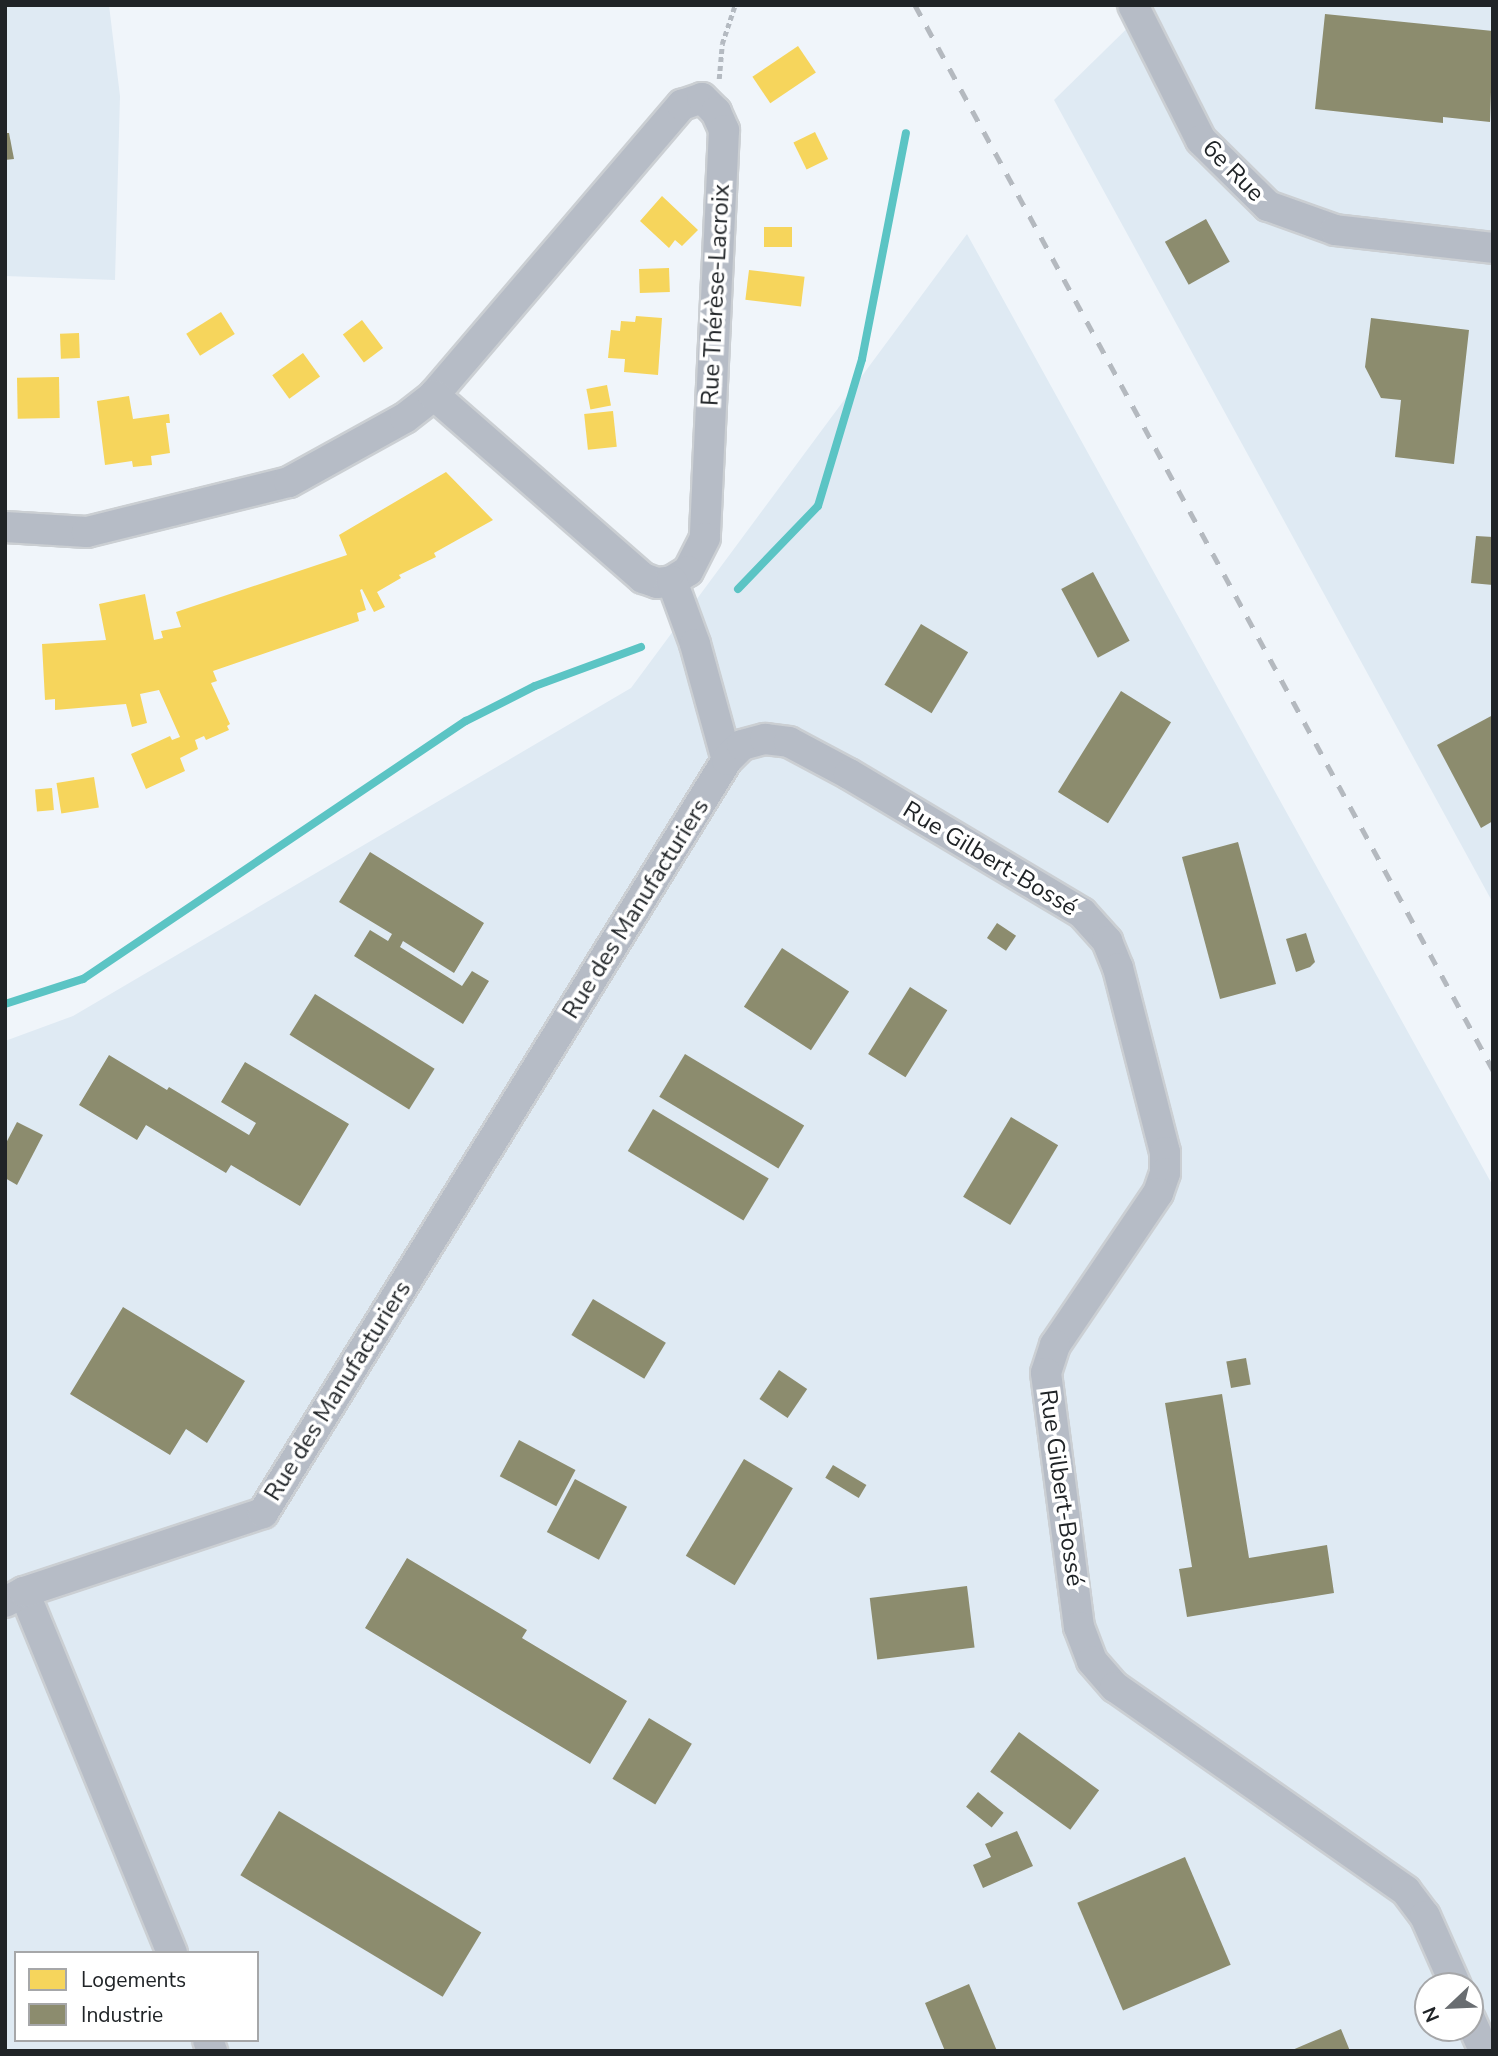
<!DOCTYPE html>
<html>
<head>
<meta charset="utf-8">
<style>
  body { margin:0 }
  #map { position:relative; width:1498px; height:2056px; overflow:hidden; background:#f0f5fa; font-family:"Nunito Sans",sans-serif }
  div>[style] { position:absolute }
  .built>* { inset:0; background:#dfeaf3 }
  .homes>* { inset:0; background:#f6d55c; transform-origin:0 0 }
  .industry>* { inset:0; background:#8c8c6e; transform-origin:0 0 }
  .stream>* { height:8px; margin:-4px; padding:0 4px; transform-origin:4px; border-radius:4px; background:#5bc4c4 }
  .path>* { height:4.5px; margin-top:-2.25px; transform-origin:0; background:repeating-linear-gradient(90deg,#b4bac1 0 5px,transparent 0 8.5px) }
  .roads { filter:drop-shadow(2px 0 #cbcfd3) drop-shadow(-2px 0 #cbcfd3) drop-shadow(0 2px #cbcfd3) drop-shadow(0 -2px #cbcfd3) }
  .minor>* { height:30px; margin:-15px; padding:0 15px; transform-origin:15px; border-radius:15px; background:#b6bcc6 }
  .rail>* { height:5px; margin-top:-2.5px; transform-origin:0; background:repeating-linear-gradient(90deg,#b4b9bf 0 12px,transparent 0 24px) }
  span { translate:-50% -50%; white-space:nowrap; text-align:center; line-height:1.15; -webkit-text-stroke:7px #fff; paint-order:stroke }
  .street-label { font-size:24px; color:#202427 }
  .frame { position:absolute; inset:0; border:7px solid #202427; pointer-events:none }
  .legend { position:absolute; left:14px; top:1951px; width:245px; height:91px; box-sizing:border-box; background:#fff; border:2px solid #a6a7a9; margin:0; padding:9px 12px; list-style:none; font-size:21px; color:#202427 }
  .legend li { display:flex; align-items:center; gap:14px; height:35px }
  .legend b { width:35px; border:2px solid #a6a7a9 }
  .north { position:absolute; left:1414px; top:1972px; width:70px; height:70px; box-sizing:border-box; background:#fff; border:2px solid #a6a7a9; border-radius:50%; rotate:247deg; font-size:19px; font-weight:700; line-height:28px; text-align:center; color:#202427 }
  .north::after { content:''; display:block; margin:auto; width:24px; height:32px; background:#696d71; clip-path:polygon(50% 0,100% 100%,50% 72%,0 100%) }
</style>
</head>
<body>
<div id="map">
  <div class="built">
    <div style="clip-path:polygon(5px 5px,109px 5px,120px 96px,115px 280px,5px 276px)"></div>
    <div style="clip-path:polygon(1151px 5px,1493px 5px,1493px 903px,1054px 100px)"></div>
    <div style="clip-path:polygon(evenodd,967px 234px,1493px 1186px,1493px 2051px,5px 2051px,5px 1041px,73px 1016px,631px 688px,967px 234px,16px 1953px,257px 1953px,257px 2040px,16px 2040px,16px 1953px,967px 234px,1428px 1986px,1470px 1986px,1470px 2028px,1428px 2028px,1428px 1986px)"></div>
  </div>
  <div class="homes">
    <div style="left:798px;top:46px;width:32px;height:55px;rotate:56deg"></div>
    <div style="left:815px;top:132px;width:30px;height:24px;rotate:64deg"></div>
    <div style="clip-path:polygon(662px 196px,698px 230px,682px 246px,675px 240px,669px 248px,640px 221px)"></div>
    <div style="left:764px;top:227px;width:28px;height:20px"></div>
    <div style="left:669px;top:268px;width:24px;height:30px;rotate:88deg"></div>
    <div style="left:749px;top:270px;width:56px;height:30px;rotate:7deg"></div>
    <div style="left:221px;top:312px;width:26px;height:41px;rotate:58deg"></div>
    <div style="clip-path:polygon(636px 316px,662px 318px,658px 375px,624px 372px,625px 359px,608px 358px,611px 330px,620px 331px,621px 321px,635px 322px)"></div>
    <div style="left:362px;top:320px;width:35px;height:24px;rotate:53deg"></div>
    <div style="left:79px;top:333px;width:25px;height:19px;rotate:88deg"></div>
    <div style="left:303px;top:353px;width:29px;height:38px;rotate:54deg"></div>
    <div style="left:59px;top:377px;width:41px;height:42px;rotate:89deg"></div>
    <div style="left:607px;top:385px;width:21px;height:21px;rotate:79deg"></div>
    <div style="clip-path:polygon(129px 396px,133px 419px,169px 414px,170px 423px,166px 423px,170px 453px,151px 456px,152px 465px,133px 467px,132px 461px,105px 465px,97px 401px)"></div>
    <div style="left:613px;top:411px;width:36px;height:29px;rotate:84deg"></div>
    <div style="clip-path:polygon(446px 472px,493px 520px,434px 553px,436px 557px,399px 575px,401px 578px,377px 592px,385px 607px,374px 612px,362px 589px,360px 590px,366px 610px,357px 613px,359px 621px,213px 671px,217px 681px,211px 683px,230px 724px,227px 726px,229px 730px,206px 740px,204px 736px,195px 740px,198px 749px,180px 758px,185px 771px,146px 789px,131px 754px,170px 736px,172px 740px,180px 737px,159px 690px,140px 694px,147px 723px,132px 727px,126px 704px,55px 710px,55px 699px,45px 700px,42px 644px,106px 640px,99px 604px,145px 594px,154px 640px,163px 638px,161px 631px,181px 627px,176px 612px,347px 555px,339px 535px)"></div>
    <div style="left:94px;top:777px;width:31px;height:38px;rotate:81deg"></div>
    <div style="left:52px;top:788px;width:22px;height:17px;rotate:85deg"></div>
  </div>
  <div class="industry">
    <div style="clip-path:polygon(1325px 14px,1493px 31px,1490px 122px,1443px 117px,1443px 123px,1315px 109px)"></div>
    <div style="clip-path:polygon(5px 133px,9px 133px,14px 159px,5px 160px)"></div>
    <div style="left:1206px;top:219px;width:49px;height:47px;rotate:61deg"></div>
    <div style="clip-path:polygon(1371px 318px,1469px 330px,1454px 464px,1395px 457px,1401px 400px,1381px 398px,1365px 367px)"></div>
    <div style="clip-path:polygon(1476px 536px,1493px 537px,1493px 585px,1471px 583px)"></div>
    <div style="left:1093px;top:572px;width:78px;height:36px;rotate:62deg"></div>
    <div style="left:921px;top:624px;width:55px;height:71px;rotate:31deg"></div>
    <div style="left:1121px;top:691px;width:59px;height:119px;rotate:32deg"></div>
    <div style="clip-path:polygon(1493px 715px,1493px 821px,1481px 828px,1437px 745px)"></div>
    <div style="left:1238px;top:842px;width:147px;height:58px;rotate:75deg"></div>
    <div style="clip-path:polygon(370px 852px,484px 923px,454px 973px,403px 941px,400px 947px,462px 986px,472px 971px,489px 981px,463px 1024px,354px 956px,370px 930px,388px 941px,392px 934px,339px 902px)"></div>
    <div style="left:997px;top:923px;width:23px;height:18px;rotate:34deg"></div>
    <div style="clip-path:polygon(1306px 933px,1315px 962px,1310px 967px,1296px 972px,1286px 939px)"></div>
    <div style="left:782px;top:948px;width:80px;height:70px;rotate:33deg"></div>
    <div style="left:910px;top:987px;width:44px;height:79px;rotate:32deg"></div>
    <div style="left:315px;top:994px;width:141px;height:48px;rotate:32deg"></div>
    <div style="left:685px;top:1054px;width:139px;height:50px;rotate:31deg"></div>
    <div style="clip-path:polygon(109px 1055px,167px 1090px,169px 1087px,249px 1135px,256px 1123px,221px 1102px,245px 1062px,349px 1124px,300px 1206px,231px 1165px,226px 1173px,146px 1125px,137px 1140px,79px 1105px)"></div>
    <div style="left:653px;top:1109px;width:135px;height:49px;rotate:31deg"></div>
    <div style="left:1011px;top:1117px;width:55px;height:93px;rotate:31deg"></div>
    <div style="clip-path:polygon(17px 1122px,43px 1135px,17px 1185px,5px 1178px,5px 1145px)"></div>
    <div style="left:593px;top:1299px;width:85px;height:42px;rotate:31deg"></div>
    <div style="clip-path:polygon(123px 1307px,245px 1381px,207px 1443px,186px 1429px,170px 1455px,70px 1394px)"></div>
    <div style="left:1246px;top:1358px;width:27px;height:20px;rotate:80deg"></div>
    <div style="left:779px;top:1370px;width:34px;height:35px;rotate:34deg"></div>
    <div style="clip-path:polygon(1222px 1394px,1249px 1558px,1327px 1545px,1334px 1593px,1187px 1617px,1179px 1569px,1192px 1567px,1165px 1403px)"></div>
    <div style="left:519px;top:1440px;width:64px;height:41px;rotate:28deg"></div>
    <div style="left:744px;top:1459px;width:57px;height:113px;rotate:31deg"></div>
    <div style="left:833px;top:1465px;width:39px;height:15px;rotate:31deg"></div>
    <div style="left:575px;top:1479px;width:59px;height:60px;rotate:28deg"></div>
    <div style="clip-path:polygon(407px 1558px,527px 1630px,522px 1638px,627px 1701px,590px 1764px,365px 1628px)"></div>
    <div style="left:967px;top:1586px;width:62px;height:98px;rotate:83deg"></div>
    <div style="left:649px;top:1718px;width:50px;height:71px;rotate:31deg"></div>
    <div style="left:1019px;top:1732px;width:99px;height:49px;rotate:36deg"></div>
    <div style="left:978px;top:1792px;width:33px;height:19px;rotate:39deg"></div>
    <div style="left:279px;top:1811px;width:236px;height:75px;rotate:31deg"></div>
    <div style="clip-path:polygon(1017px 1831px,1033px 1866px,983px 1888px,973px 1865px,991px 1857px,985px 1844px)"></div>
    <div style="left:1185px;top:1857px;width:117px;height:117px;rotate:67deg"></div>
    <div style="clip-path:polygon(969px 1984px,997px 2051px,945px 2051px,925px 2003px)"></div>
    <div style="clip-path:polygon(1341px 2029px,1350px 2051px,1290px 2051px)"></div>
  </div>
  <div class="stream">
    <div style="left:738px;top:589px;width:115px;rotate:-46.1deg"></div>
    <div style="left:818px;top:506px;width:153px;rotate:-73.3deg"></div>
    <div style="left:862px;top:359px;width:230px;rotate:-79deg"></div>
    <div style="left:5px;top:1004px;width:82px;rotate:-17.8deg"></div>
    <div style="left:83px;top:979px;width:462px;rotate:-34deg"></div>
    <div style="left:466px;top:721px;width:77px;rotate:-26.9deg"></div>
    <div style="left:535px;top:686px;width:113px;rotate:-20.2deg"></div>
  </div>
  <div class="path">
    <div style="left:719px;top:79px;width:35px;rotate:-85deg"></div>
    <div style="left:722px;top:44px;width:41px;rotate:-71.6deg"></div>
  </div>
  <div class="roads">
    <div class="minor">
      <div style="left:1133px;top:5px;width:151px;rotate:63.3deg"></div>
      <div style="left:1201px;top:140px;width:94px;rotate:44.6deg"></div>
      <div style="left:1268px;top:206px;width:71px;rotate:19.7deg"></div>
      <div style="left:1335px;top:230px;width:159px;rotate:6.5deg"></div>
      <div style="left:5px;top:527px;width:82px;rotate:3.5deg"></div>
      <div style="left:87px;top:532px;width:208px;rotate:-13.9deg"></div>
      <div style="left:289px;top:482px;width:132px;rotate:-28.9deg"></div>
      <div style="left:405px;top:418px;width:37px;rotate:-38deg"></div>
      <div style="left:434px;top:395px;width:382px;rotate:-49.5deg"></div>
      <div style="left:682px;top:105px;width:21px;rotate:-19deg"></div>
      <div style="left:702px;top:98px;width:20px;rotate:45deg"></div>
      <div style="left:716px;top:112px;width:20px;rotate:66deg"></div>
      <div style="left:724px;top:130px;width:408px;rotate:92.7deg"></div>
      <div style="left:705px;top:538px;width:37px;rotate:117deg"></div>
      <div style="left:688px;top:571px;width:19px;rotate:148deg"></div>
      <div style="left:672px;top:581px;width:15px;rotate:172deg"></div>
      <div style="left:657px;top:583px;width:15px;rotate:-160deg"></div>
      <div style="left:643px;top:578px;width:278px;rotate:-138.8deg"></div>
      <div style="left:672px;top:581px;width:67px;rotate:69.9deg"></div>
      <div style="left:695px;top:644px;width:120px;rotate:74.6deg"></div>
      <div style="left:24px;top:1592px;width:390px;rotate:67.7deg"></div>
      <div style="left:5px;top:1602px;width:21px;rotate:-28deg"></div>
      <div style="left:24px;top:1592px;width:252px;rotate:-18.3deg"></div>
      <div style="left:263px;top:1513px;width:884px;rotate:-58.36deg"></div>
      <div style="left:727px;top:760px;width:21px;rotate:-45deg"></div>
      <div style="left:742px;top:745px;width:24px;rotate:-15deg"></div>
      <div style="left:765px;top:739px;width:24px;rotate:7deg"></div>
      <div style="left:789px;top:742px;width:68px;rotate:28.1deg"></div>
      <div style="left:849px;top:774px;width:271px;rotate:30.8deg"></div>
      <div style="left:1082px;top:913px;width:38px;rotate:48deg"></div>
      <div style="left:1107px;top:941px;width:29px;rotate:68deg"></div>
      <div style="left:1118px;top:968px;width:190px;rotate:75.7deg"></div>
      <div style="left:1165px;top:1152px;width:21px;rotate:90deg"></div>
      <div style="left:1165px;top:1173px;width:21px;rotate:109deg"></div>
      <div style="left:1158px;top:1193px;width:184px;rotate:124.1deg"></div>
      <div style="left:1055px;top:1345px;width:29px;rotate:108deg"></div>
      <div style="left:1046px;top:1373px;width:256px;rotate:82.6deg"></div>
      <div style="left:1079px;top:1627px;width:36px;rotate:69deg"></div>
      <div style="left:1092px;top:1661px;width:35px;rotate:49deg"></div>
      <div style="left:1115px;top:1687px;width:355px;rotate:35deg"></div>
      <div style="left:1406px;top:1891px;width:31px;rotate:53deg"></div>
      <div style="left:1425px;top:1916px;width:77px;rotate:66.1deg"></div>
      <div style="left:1470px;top:2019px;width:35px;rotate:66deg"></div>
      <div style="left:208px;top:2040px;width:12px;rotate:70deg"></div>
    </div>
  </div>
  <div class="rail">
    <div style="left:915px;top:5px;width:1212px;rotate:61.51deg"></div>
  </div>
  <div class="street-label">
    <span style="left:1233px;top:171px;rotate:45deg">6e Rue</span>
    <span style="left:716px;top:295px;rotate:-87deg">Rue Thérèse-Lacroix</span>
    <span style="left:990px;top:859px;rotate:31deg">Rue Gilbert-Bossé</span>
    <span style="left:636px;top:909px;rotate:-58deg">Rue des Manufacturiers</span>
    <span style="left:338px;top:1391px;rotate:-58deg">Rue des Manufacturiers</span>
    <span style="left:1061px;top:1488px;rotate:82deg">Rue Gilbert-Bossé</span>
  </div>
  <div class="frame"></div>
  <ul class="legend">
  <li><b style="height:19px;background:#f6d55c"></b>Logements</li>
  <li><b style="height:19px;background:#8c8c6e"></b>Industrie</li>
  </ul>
  <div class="north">N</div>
</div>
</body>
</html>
